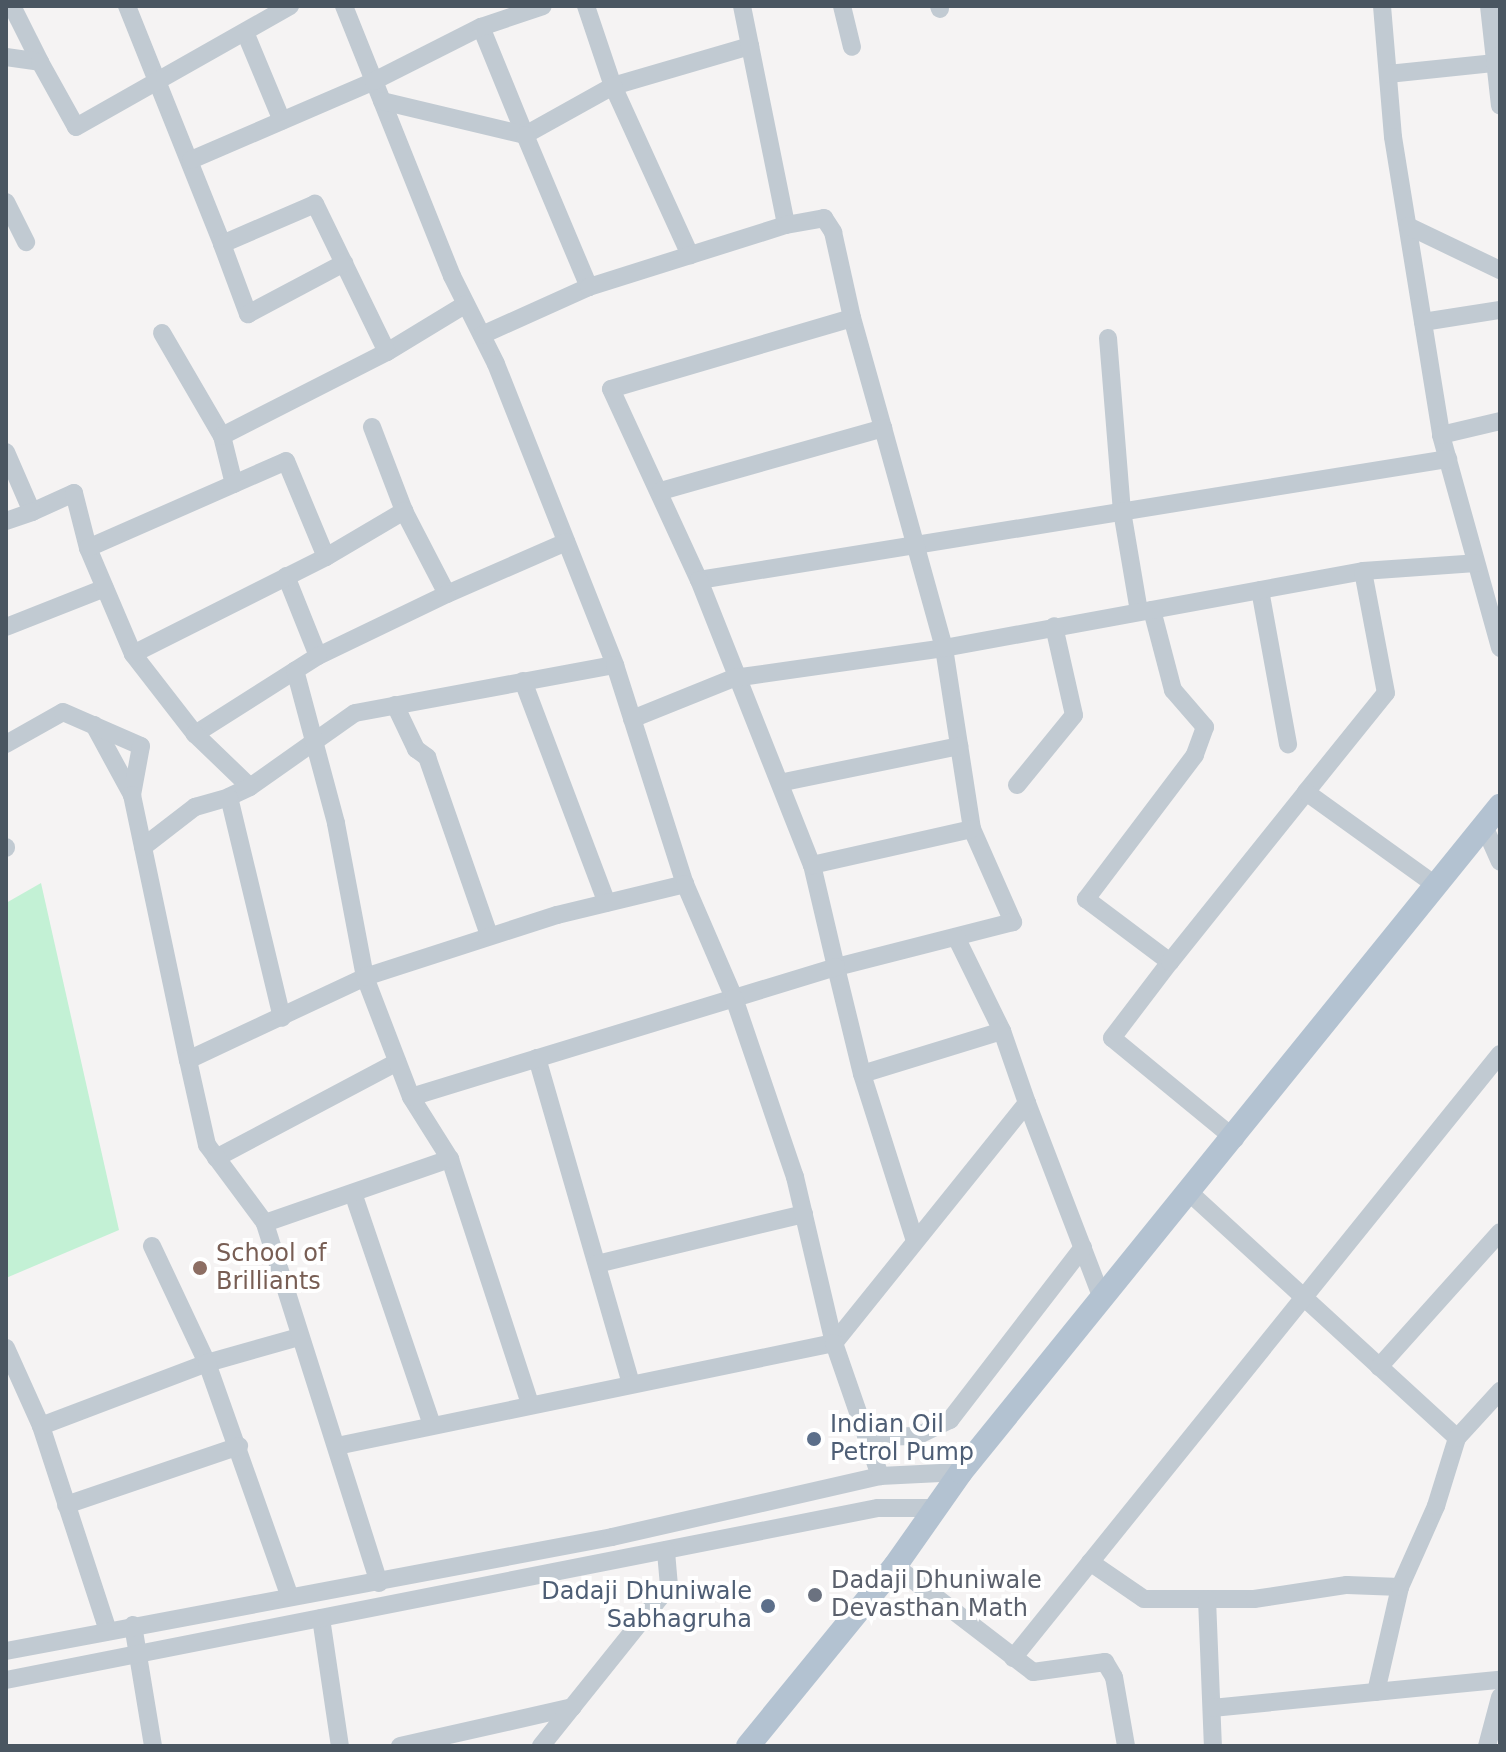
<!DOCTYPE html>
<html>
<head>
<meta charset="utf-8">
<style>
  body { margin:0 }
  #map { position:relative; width:1506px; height:1752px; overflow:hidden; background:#f5f3f3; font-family:"DejaVu Sans",sans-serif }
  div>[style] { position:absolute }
  .green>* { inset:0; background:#c3f1d5 }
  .minor>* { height:18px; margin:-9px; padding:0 9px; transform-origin:9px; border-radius:9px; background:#c1cad2 }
  .major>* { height:24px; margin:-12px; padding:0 12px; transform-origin:12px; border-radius:12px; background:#b3c2d1 }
  .dots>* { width:22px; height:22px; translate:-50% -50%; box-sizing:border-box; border:4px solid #fff; border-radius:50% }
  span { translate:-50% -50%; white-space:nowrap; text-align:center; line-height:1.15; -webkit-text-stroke:8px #fff; paint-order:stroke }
  .education-label { font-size:24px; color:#785e54 }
  .left { translate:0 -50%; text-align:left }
  .service-label { font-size:24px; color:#4e5e75 }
  .right { translate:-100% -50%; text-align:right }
  .worship-label { font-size:24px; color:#5b616d }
  .frame { position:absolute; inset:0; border:8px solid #4a5661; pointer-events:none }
</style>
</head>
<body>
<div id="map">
  <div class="green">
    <div style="clip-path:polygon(41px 883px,119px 1230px,6px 1278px,6px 903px)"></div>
  </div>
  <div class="minor">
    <div style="left:12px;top:6px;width:63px;rotate:63.4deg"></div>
    <div style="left:127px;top:6px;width:256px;rotate:68.2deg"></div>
    <div style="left:344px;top:6px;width:291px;rotate:68.2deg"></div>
    <div style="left:452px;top:276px;width:98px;rotate:63.4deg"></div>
    <div style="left:496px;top:364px;width:324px;rotate:68.4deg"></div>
    <div style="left:586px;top:6px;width:84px;rotate:71.4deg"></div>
    <div style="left:613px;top:86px;width:143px;rotate:-16.3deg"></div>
    <div style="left:742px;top:6px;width:223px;rotate:78.6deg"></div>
    <div style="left:842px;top:6px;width:42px;rotate:76.3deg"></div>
    <div style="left:939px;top:6px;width:3px;rotate:72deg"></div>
    <div style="left:1382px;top:6px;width:131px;rotate:85.2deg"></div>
    <div style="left:1393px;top:137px;width:302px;rotate:80.8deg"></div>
    <div style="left:1441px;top:435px;width:221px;rotate:74.5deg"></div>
    <div style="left:1489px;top:6px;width:100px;rotate:83.7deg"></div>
    <div style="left:481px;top:27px;width:117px;rotate:67.8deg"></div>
    <div style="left:525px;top:135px;width:101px;rotate:-29.1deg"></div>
    <div style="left:613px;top:86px;width:186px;rotate:65.5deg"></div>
    <div style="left:245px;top:32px;width:96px;rotate:67.4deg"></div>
    <div style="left:6px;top:57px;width:34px;rotate:8deg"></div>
    <div style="left:40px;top:62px;width:74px;rotate:61deg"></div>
    <div style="left:76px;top:127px;width:246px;rotate:-29.5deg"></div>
    <div style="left:1388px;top:74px;width:108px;rotate:-5.9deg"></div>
    <div style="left:1495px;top:63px;width:9px;rotate:-58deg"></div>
    <div style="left:382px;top:101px;width:147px;rotate:13.4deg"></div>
    <div style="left:525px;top:135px;width:165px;rotate:67.2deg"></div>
    <div style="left:191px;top:160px;width:199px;rotate:-23.3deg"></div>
    <div style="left:374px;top:81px;width:120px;rotate:-26.8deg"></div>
    <div style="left:481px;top:27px;width:65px;rotate:-18.7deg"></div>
    <div style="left:6px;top:202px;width:45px;rotate:63.4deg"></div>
    <div style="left:1408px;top:226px;width:102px;rotate:25.6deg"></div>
    <div style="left:1423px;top:322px;width:78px;rotate:-8.9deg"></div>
    <div style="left:162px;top:333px;width:119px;rotate:59.8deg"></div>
    <div style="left:482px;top:335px;width:117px;rotate:-24.2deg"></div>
    <div style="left:589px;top:287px;width:207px;rotate:-17.5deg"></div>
    <div style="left:786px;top:225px;width:39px;rotate:-10deg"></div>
    <div style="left:824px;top:218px;width:17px;rotate:57deg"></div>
    <div style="left:833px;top:232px;width:88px;rotate:77.5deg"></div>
    <div style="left:1108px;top:338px;width:174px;rotate:85.4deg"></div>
    <div style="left:1122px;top:511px;width:102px;rotate:80.4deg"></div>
    <div style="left:387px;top:352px;width:92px;rotate:-31.3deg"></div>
    <div style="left:372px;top:427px;width:90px;rotate:69.1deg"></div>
    <div style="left:883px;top:428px;width:114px;rotate:-105.7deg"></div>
    <div style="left:852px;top:318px;width:251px;rotate:163.6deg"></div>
    <div style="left:611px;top:389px;width:210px;rotate:65.3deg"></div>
    <div style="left:699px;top:580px;width:759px;rotate:-9.18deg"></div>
    <div style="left:1441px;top:435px;width:61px;rotate:-13.3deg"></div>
    <div style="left:6px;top:452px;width:65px;rotate:66.6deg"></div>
    <div style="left:32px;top:512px;width:46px;rotate:-24.3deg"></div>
    <div style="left:74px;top:493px;width:57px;rotate:75.7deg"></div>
    <div style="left:234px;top:484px;width:49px;rotate:-104deg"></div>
    <div style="left:222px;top:436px;width:185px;rotate:-27deg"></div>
    <div style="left:387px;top:352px;width:165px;rotate:-115.9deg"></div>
    <div style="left:315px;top:204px;width:101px;rotate:156.7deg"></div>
    <div style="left:222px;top:244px;width:75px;rotate:69.6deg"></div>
    <div style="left:248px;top:314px;width:109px;rotate:-28deg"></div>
    <div style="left:661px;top:491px;width:231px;rotate:-15.8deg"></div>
    <div style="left:883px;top:428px;width:228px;rotate:74.5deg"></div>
    <div style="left:944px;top:648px;width:183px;rotate:81.2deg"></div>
    <div style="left:972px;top:829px;width:102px;rotate:66.2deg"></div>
    <div style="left:1013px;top:922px;width:183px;rotate:165.7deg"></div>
    <div style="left:836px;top:967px;width:105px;rotate:-103.2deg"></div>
    <div style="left:6px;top:521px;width:28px;rotate:-19deg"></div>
    <div style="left:286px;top:576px;width:86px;rotate:68.2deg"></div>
    <div style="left:699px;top:580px;width:307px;rotate:68.4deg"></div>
    <div style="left:812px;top:865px;width:164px;rotate:-12.7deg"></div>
    <div style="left:1260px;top:590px;width:157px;rotate:79.7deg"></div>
    <div style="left:447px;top:594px;width:130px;rotate:-23.6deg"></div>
    <div style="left:1152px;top:610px;width:83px;rotate:75.3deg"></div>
    <div style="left:1173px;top:690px;width:49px;rotate:49.1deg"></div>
    <div style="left:1205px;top:727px;width:30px;rotate:110deg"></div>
    <div style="left:1195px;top:755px;width:181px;rotate:127.1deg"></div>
    <div style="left:1086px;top:899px;width:105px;rotate:36.9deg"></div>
    <div style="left:6px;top:627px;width:106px;rotate:-21.5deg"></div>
    <div style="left:133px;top:654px;width:115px;rotate:-113deg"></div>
    <div style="left:88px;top:548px;width:216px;rotate:-23.7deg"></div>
    <div style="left:286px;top:461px;width:104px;rotate:67.4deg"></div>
    <div style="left:523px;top:681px;width:237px;rotate:69.3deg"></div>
    <div style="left:395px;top:705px;width:49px;rotate:64.5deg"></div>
    <div style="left:416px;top:749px;width:14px;rotate:36deg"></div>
    <div style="left:427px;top:757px;width:188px;rotate:70.8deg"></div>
    <div style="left:632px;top:719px;width:110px;rotate:-21.9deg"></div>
    <div style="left:734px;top:678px;width:212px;rotate:-8.1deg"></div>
    <div style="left:944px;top:648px;width:426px;rotate:-10.4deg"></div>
    <div style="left:1363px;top:571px;width:113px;rotate:-4deg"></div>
    <div style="left:94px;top:725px;width:80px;rotate:61.5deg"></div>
    <div style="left:195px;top:734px;width:101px;rotate:-127.8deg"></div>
    <div style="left:133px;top:654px;width:216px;rotate:-26.7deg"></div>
    <div style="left:326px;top:557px;width:91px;rotate:-30.5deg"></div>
    <div style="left:404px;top:511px;width:93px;rotate:62.6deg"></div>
    <div style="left:447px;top:594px;width:143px;rotate:154.3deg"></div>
    <div style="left:318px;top:656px;width:146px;rotate:147.6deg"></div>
    <div style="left:195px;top:734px;width:76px;rotate:43.9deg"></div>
    <div style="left:250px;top:787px;width:128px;rotate:-35.2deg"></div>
    <div style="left:355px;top:713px;width:264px;rotate:-10.5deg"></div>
    <div style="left:615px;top:665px;width:230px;rotate:72.3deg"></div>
    <div style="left:6px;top:744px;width:65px;rotate:-29.3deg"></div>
    <div style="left:63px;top:712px;width:85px;rotate:23.6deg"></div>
    <div style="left:141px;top:746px;width:50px;rotate:100.4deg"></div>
    <div style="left:132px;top:795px;width:271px;rotate:78.1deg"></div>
    <div style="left:784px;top:782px;width:179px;rotate:-11.6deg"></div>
    <div style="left:1017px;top:785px;width:90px;rotate:-50.8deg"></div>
    <div style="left:1074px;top:715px;width:91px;rotate:-102.7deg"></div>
    <div style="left:250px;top:787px;width:23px;rotate:155deg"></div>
    <div style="left:229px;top:797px;width:227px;rotate:76.5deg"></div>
    <div style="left:1306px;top:792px;width:127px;rotate:-51.1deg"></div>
    <div style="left:1386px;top:693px;width:124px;rotate:-100.7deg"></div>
    <div style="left:1484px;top:826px;width:39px;rotate:66deg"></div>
    <div style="left:6px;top:847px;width:1px;rotate:90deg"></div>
    <div style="left:143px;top:847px;width:66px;rotate:-37.6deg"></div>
    <div style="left:195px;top:807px;width:35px;rotate:-16deg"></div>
    <div style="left:956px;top:937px;width:105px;rotate:63.9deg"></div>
    <div style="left:537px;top:1058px;width:338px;rotate:73.9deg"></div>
    <div style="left:862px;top:1074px;width:175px;rotate:72.4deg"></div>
    <div style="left:1027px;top:1103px;width:212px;rotate:69deg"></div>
    <div style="left:1235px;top:1139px;width:159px;rotate:-140.6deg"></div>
    <div style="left:1112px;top:1038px;width:96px;rotate:-52.7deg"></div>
    <div style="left:1170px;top:962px;width:218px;rotate:-51.3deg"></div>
    <div style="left:1306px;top:792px;width:161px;rotate:35.7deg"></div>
    <div style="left:216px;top:1158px;width:205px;rotate:-27.9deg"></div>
    <div style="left:450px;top:1159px;width:258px;rotate:71.9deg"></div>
    <div style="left:353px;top:1193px;width:245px;rotate:71.2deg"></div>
    <div style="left:1191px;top:1194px;width:361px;rotate:42.5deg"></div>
    <div style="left:265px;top:1223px;width:97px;rotate:-126.6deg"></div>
    <div style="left:207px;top:1145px;width:87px;rotate:-102.6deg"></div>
    <div style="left:188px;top:1060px;width:195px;rotate:-25.1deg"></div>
    <div style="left:365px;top:977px;width:157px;rotate:-100.7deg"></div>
    <div style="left:336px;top:823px;width:158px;rotate:-105deg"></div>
    <div style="left:152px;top:1246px;width:129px;rotate:64.8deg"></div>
    <div style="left:207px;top:1363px;width:96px;rotate:-15.8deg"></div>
    <div style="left:597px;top:1264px;width:213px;rotate:-13.6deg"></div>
    <div style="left:6px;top:1348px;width:85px;rotate:65.8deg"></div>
    <div style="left:41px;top:1426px;width:216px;rotate:71.9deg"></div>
    <div style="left:1379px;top:1367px;width:181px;rotate:-48.1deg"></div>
    <div style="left:41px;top:1426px;width:178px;rotate:-20.8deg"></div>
    <div style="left:207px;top:1363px;width:248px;rotate:70.5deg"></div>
    <div style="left:866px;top:1437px;width:51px;rotate:-1.1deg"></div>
    <div style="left:917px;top:1436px;width:37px;rotate:-26deg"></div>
    <div style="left:950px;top:1420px;width:218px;rotate:-52.4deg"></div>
    <div style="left:337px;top:1446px;width:508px;rotate:-11.71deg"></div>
    <div style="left:834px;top:1343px;width:308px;rotate:-51.2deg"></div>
    <div style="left:1027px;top:1103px;width:76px;rotate:-109.1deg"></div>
    <div style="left:1002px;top:1031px;width:146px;rotate:162.9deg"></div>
    <div style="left:862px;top:1074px;width:110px;rotate:-103.7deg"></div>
    <div style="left:836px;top:967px;width:444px;rotate:163deg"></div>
    <div style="left:66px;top:1505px;width:183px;rotate:-18.8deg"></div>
    <div style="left:1090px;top:1562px;width:65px;rotate:34.4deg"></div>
    <div style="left:1144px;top:1599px;width:110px"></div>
    <div style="left:1254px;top:1599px;width:94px;rotate:-8.6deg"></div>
    <div style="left:1347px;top:1585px;width:53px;rotate:2.2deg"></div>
    <div style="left:895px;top:1566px;width:174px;rotate:37.5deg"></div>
    <div style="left:1033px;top:1672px;width:73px;rotate:-7.9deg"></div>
    <div style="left:1105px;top:1662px;width:17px;rotate:59deg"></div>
    <div style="left:1114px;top:1677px;width:70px;rotate:80.1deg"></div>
    <div style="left:379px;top:1583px;width:378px;rotate:-107.6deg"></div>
    <div style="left:265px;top:1223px;width:196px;rotate:-19.1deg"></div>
    <div style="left:450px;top:1159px;width:73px;rotate:-122.2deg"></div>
    <div style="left:411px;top:1097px;width:129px;rotate:-111deg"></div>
    <div style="left:365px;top:977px;width:202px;rotate:-17.9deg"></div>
    <div style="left:557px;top:915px;width:132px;rotate:-13.6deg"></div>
    <div style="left:685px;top:884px;width:124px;rotate:66.7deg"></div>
    <div style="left:734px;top:998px;width:189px;rotate:71.2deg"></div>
    <div style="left:795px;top:1177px;width:171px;rotate:76.8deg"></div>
    <div style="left:834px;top:1343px;width:141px;rotate:70.9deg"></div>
    <div style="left:1207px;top:1599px;width:147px;rotate:87.7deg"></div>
    <div style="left:321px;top:1618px;width:129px;rotate:81.6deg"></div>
    <div style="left:133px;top:1625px;width:123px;rotate:80.6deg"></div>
    <div style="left:6px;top:1651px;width:617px;rotate:-10.65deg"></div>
    <div style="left:612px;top:1537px;width:275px;rotate:-12.8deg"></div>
    <div style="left:880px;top:1476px;width:81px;rotate:-2.8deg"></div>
    <div style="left:1013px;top:1658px;width:776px;rotate:-51.12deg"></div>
    <div style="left:6px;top:1680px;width:889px;rotate:-11.16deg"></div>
    <div style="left:878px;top:1508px;width:58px"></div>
    <div style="left:1376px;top:1692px;width:108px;rotate:-77.1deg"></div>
    <div style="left:1400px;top:1587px;width:89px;rotate:-66deg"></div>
    <div style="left:1436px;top:1506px;width:71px;rotate:-72.8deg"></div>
    <div style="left:1457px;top:1438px;width:64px;rotate:-47.5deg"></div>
    <div style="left:1212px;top:1708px;width:289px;rotate:-5.6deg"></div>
    <div style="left:400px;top:1746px;width:177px;rotate:-12.7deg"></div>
    <div style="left:541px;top:1746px;width:205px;rotate:-51.3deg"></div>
    <div style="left:669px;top:1586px;width:36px;rotate:-95deg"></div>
    <div style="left:1487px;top:1746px;width:51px;rotate:-75.1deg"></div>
  </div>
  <div class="major">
    <div style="left:748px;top:1746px;width:232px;rotate:-50.8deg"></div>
    <div style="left:895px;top:1566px;width:115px;rotate:-54.9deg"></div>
    <div style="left:961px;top:1472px;width:857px;rotate:-51.02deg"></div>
  </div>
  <div class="dots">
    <div style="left:200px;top:1268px;background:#8d6e63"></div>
    <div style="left:814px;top:1439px;background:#5c6f8a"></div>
    <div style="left:815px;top:1595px;background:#6b7280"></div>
    <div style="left:768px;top:1606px;background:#5c6f8a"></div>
  </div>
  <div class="education-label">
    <span class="left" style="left:216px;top:1268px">School of<br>Brilliants</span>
  </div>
  <div class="service-label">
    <span class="left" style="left:830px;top:1439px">Indian Oil<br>Petrol Pump</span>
    <span class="right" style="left:752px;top:1606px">Dadaji Dhuniwale<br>Sabhagruha</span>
  </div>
  <div class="worship-label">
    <span class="left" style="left:831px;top:1595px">Dadaji Dhuniwale<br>Devasthan Math</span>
  </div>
  <div class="frame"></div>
</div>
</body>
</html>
